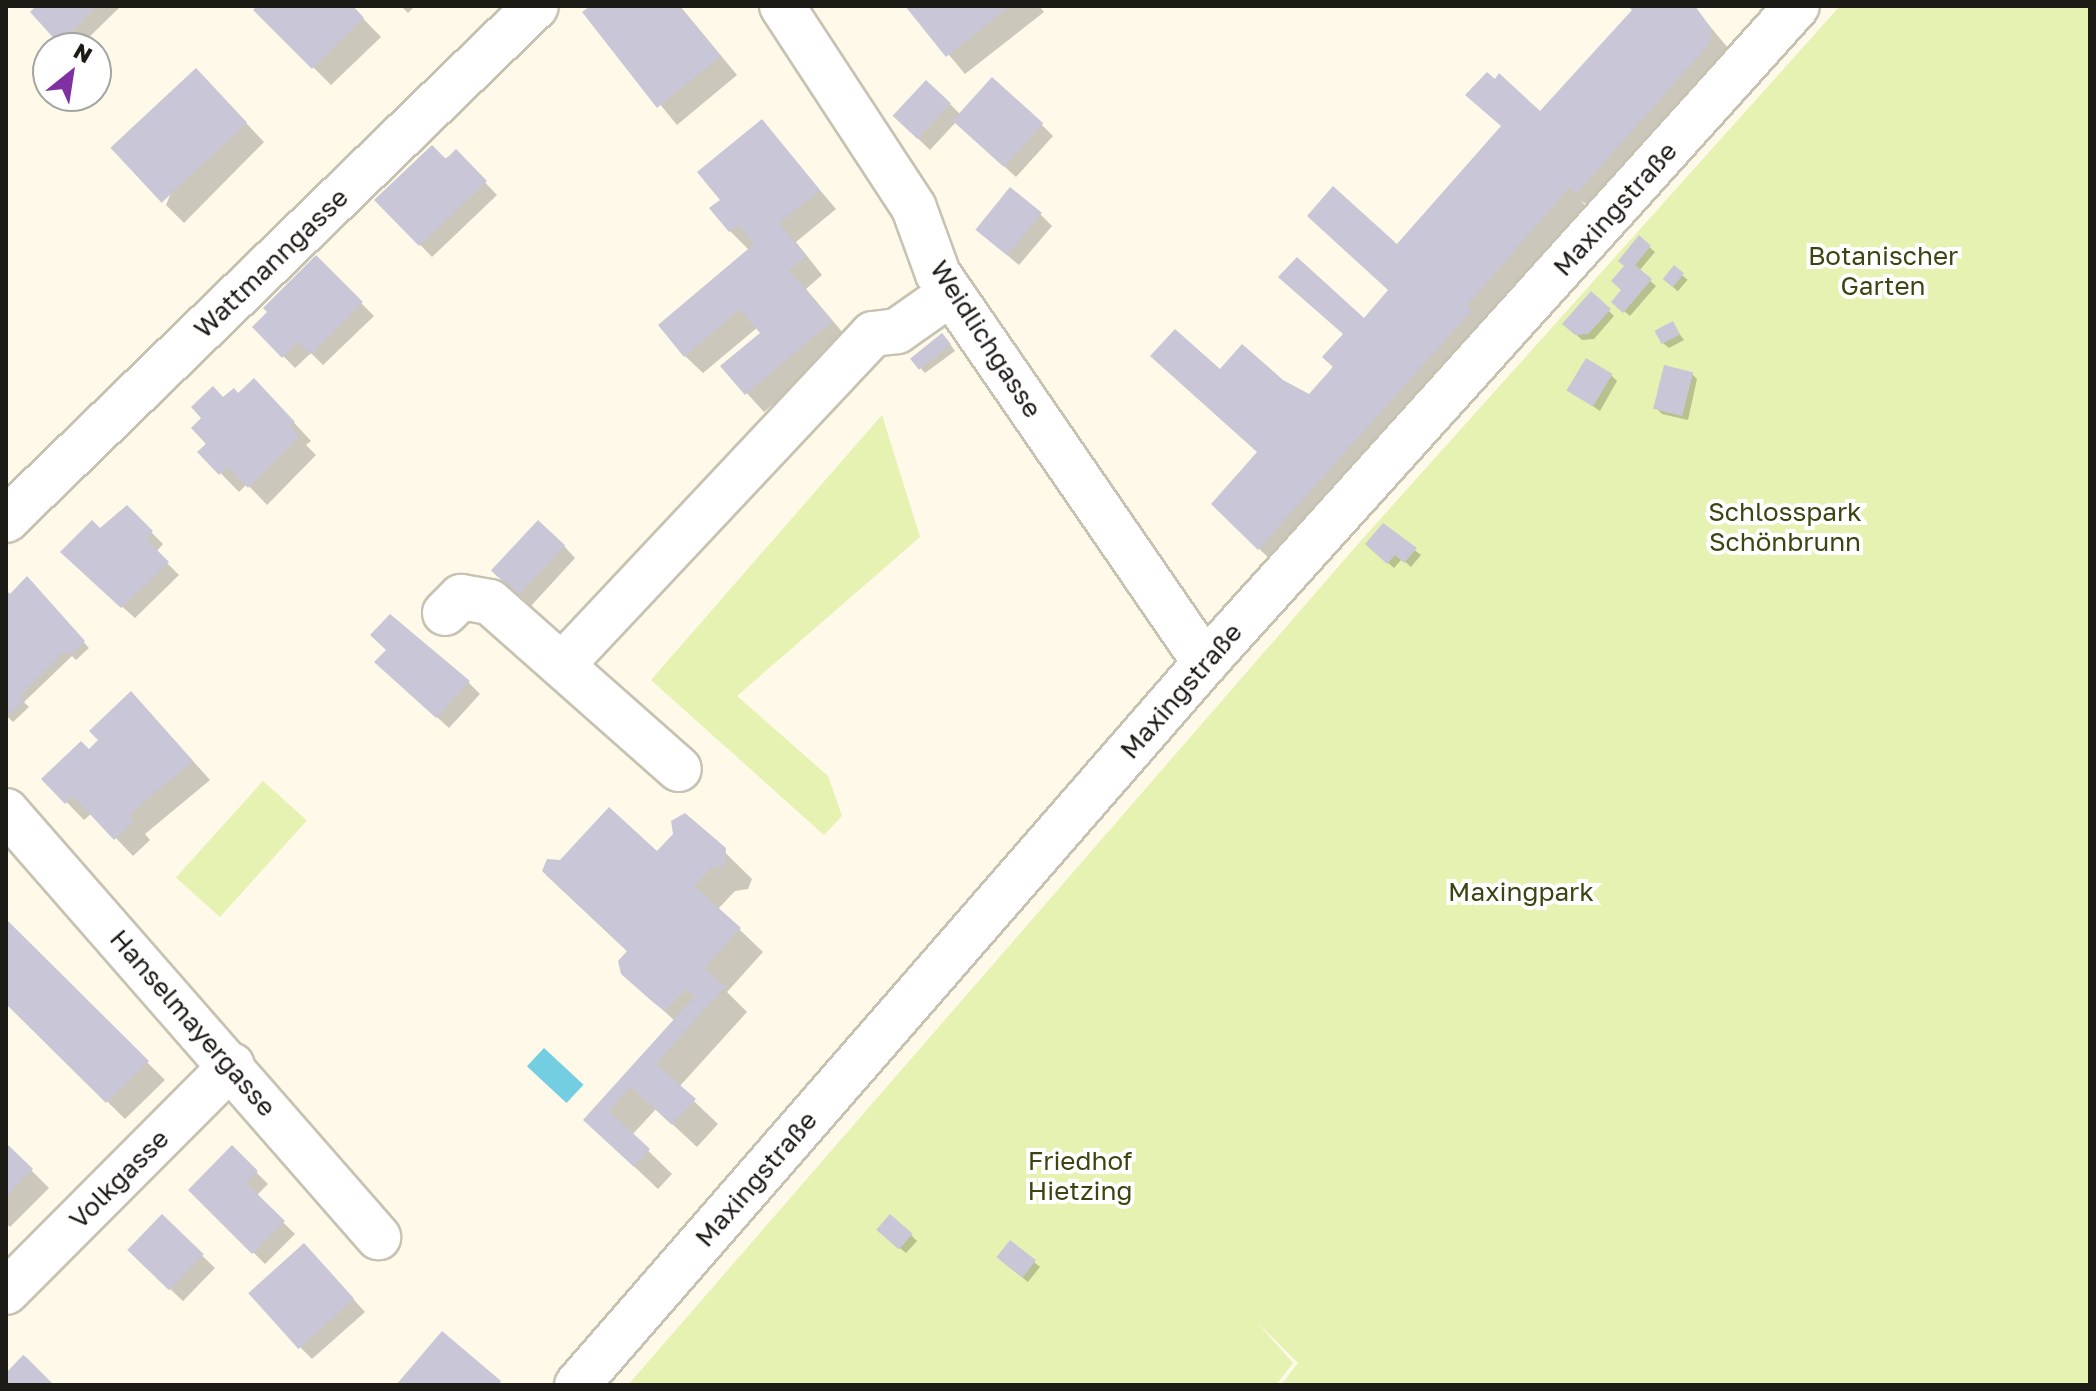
<!DOCTYPE html>
<html>
<head>
<meta charset="utf-8">
<style>
  body { margin:0 }
  #map { position:relative; width:2096px; height:1391px; overflow:hidden; background:#fef9e9; font-family:"Golos Text",sans-serif }
  div>[style] { position:absolute }
  .green>* { inset:0; background:#e5f2b2; transform-origin:0 0 }
  .water>* { inset:0; background:#72cee0; transform-origin:0 0 }
  .shadow>* { inset:0; background:#0003; transform-origin:0 0 }
  .building>* { inset:0; background:#c9c7d7; transform-origin:0 0 }
  .roads { filter:drop-shadow(2px 0 #c7c2b2) drop-shadow(-2px 0 #c7c2b2) drop-shadow(0 2px #c7c2b2) drop-shadow(0 -2px #c7c2b2) }
  .minor>* { height:44px; margin:-22px; padding:0 22px; transform-origin:22px; border-radius:22px; background:#fff }
  span { translate:-50% -50%; white-space:nowrap; text-align:center; line-height:1.15; -webkit-text-stroke:8px #fff; paint-order:stroke }
  .street-label { font-size:26px; color:#1d1b16 }
  .park-label { font-size:26px; color:#3d4411 }
  .frame { position:absolute; inset:0; border:8px solid #1d1b16; pointer-events:none }
  .north { position:absolute; left:32px; top:32px; width:80px; height:80px; box-sizing:border-box; background:#fff; border:2px solid #a5a4a2; border-radius:50%; rotate:30deg; font-size:22px; font-weight:700; line-height:32px; text-align:center; color:#1d1b16 }
  .north::after { content:''; display:block; margin:auto; width:28px; height:36px; background:#7f31a1; clip-path:polygon(50% 0,100% 100%,50% 72%,0 100%) }
</style>
</head>
<body>
<div id="map">
  <div class="green">
    <div style="clip-path:polygon(1840px 6px,2090px 6px,2090px 1385px,1281px 1385px,1298px 1363px,1256px 1321px,1293px 1363px,1276px 1385px,628px 1385px,1358px 544px)"></div>
    <div style="clip-path:polygon(882px 415px,920px 537px,737px 696px,828px 776px,842px 816px,824px 835px,651px 680px)"></div>
    <div style="left:263px;top:781px;width:59px;height:130px;rotate:42deg"></div>
  </div>
  <div class="water">
    <div style="left:544px;top:1048px;width:54px;height:25px;rotate:43deg"></div>
  </div>
  <div class="shadow">
    <div style="clip-path:polygon(39px 6px,121px 6px,78px 48px,66px 48px,33px 12px)"></div>
    <div style="clip-path:polygon(260px 6px,351px 6px,381px 37px,331px 85px,256px 10px)"></div>
    <div style="clip-path:polygon(401px 6px,415px 6px,408px 13px)"></div>
    <div style="clip-path:polygon(592px 6px,680px 6px,737px 75px,677px 125px,585px 13px)"></div>
    <div style="clip-path:polygon(908px 6px,1039px 6px,1044px 12px,965px 74px)"></div>
    <div style="clip-path:polygon(1630px 6px,1693px 6px,1728px 48px,1723px 67px,1596px 210px,1581px 201px,1592px 212px,1277px 566px,1213px 504px,1258px 453px,1220px 372px,1282px 382px,1310px 397px,1390px 291px,1398px 247px,1540px 114px,1634px 10px)"></div>
    <div style="clip-path:polygon(214px 89px,264px 142px,184px 223px,166px 205px)"></div>
    <div style="clip-path:polygon(950px 104px,960px 114px,1041px 124px,1053px 136px,1016px 177px,956px 122px,930px 150px,907px 128px)"></div>
    <div style="clip-path:polygon(762px 122px,836px 209px,796px 242px,822px 275px,806px 289px,849px 340px,764px 412px,723px 367px,763px 333px,758px 327px,703px 373px,685px 356px,750px 251px,730px 231px,723px 201px)"></div>
    <div style="clip-path:polygon(456px 152px,497px 195px,432px 257px,377px 200px)"></div>
    <div style="clip-path:polygon(1040px 214px,1052px 226px,1019px 265px,989px 240px)"></div>
    <div style="clip-path:polygon(1639px 238px,1655px 252px,1639px 271px,1656px 286px,1630px 316px,1613px 302px,1624px 290px)"></div>
    <div style="clip-path:polygon(316px 258px,374px 316px,323px 365px,311px 353px,295px 368px,255px 327px)"></div>
    <div style="left:1674px;top:268px;width:18px;height:15px;rotate:41deg"></div>
    <div style="clip-path:polygon(1591px 294px,1614px 316px,1594px 339px,1582px 340px,1565px 324px)"></div>
    <div style="clip-path:polygon(1672px 324px,1684px 340px,1669px 348px,1663px 343px)"></div>
    <div style="clip-path:polygon(948px 341px,955px 351px,925px 373px,912px 358px)"></div>
    <div style="clip-path:polygon(1692px 374px,1697px 379px,1688px 420px,1662px 414px,1657px 409px)"></div>
    <div style="clip-path:polygon(1612px 376px,1617px 381px,1600px 411px,1569px 390px)"></div>
    <div style="clip-path:polygon(238px 395px,272px 399px,311px 441px,306px 445px,316px 455px,267px 505px,247px 484px,239px 492px,200px 452px)"></div>
    <div style="clip-path:polygon(126px 507px,163px 544px,156px 552px,179px 575px,135px 618px,74px 564px)"></div>
    <div style="clip-path:polygon(1383px 526px,1421px 555px,1411px 567px,1402px 559px,1394px 568px,1373px 550px)"></div>
    <div style="clip-path:polygon(564px 546px,575px 558px,531px 606px,506px 582px)"></div>
    <div style="clip-path:polygon(27px 579px,89px 648px,76px 660px,72px 656px,24px 702px,29px 707px,13px 722px,6px 715px,6px 593px,10px 596px)"></div>
    <div style="clip-path:polygon(377px 663px,468px 682px,480px 694px,449px 728px)"></div>
    <div style="clip-path:polygon(149px 712px,210px 780px,145px 834px,150px 840px,133px 856px,92px 813px,84px 820px,44px 779px)"></div>
    <div style="clip-path:polygon(689px 817px,752px 879px,748px 889px,735px 891px,718px 909px,763px 952px,727px 992px,747px 1012px,679px 1087px,718px 1124px,697px 1147px,656px 1109px,632px 1135px,672px 1174px,658px 1189px,585px 1120px,675px 1021px,623px 974px,628px 952px,546px 875px,545px 866px,657px 853px)"></div>
    <div style="clip-path:polygon(6px 923px,165px 1080px,125px 1119px,6px 1001px)"></div>
    <div style="clip-path:polygon(6px 1145px,49px 1188px,10px 1227px,6px 1223px)"></div>
    <div style="clip-path:polygon(232px 1148px,268px 1184px,256px 1196px,295px 1234px,265px 1264px,191px 1190px)"></div>
    <div style="clip-path:polygon(162px 1217px,215px 1268px,183px 1301px,142px 1263px)"></div>
    <div style="clip-path:polygon(911px 1235px,917px 1241px,906px 1253px,885px 1236px)"></div>
    <div style="clip-path:polygon(1010px 1242px,1040px 1267px,1028px 1282px,1004px 1263px)"></div>
    <div style="clip-path:polygon(316px 1258px,365px 1312px,312px 1359px,300px 1347px)"></div>
  </div>
  <div class="building">
    <div style="clip-path:polygon(36px 6px,97px 6px,59px 44px,30px 12px)"></div>
    <div style="clip-path:polygon(257px 6px,353px 6px,364px 18px,312px 69px,253px 10px)"></div>
    <div style="clip-path:polygon(590px 6px,679px 6px,721px 56px,657px 108px,582px 12px)"></div>
    <div style="clip-path:polygon(905px 6px,1010px 6px,946px 57px)"></div>
    <div style="clip-path:polygon(1628px 6px,1695px 6px,1711px 28px,1710px 43px,1577px 193px,1570px 187px,1467px 305px,1472px 310px,1258px 550px,1211px 504px,1257px 452px,1150px 356px,1175px 329px,1220px 369px,1242px 344px,1283px 380px,1309px 394px,1333px 367px,1322px 357px,1343px 334px,1278px 277px,1297px 257px,1364px 318px,1388px 290px,1307px 216px,1333px 186px,1397px 244px,1501px 126px,1465px 95px,1487px 72px,1495px 79px,1499px 73px,1540px 111px,1632px 10px)"></div>
    <div style="left:196px;top:68px;width:75px;height:117px;rotate:47deg"></div>
    <div style="left:992px;top:77px;width:69px;height:59px;rotate:42deg"></div>
    <div style="left:926px;top:80px;width:34px;height:49px;rotate:43deg"></div>
    <div style="clip-path:polygon(762px 119px,820px 190px,779px 223px,806px 256px,789px 270px,832px 321px,745px 395px,720px 366px,760px 333px,740px 309px,684px 357px,658px 325px,754px 244px,739px 225px,729px 232px,709px 208px,720px 200px,697px 172px)"></div>
    <div style="clip-path:polygon(432px 145px,446px 159px,456px 149px,487px 181px,419px 246px,374px 200px)"></div>
    <div style="left:1010px;top:187px;width:41px;height:55px;rotate:39deg"></div>
    <div style="clip-path:polygon(1639px 235px,1651px 246px,1635px 265px,1652px 279px,1623px 313px,1611px 302px,1621px 290px,1611px 281px,1624px 266px,1618px 261px)"></div>
    <div style="clip-path:polygon(316px 255px,363px 302px,310px 355px,298px 342px,282px 358px,252px 327px,267px 312px,263px 308px)"></div>
    <div style="left:1674px;top:265px;width:13px;height:18px;rotate:39deg"></div>
    <div style="clip-path:polygon(1591px 291px,1611px 309px,1588px 334px,1575px 335px,1562px 324px)"></div>
    <div style="left:1673px;top:321px;width:15px;height:21px;rotate:62deg"></div>
    <div style="left:942px;top:333px;width:14px;height:41px;rotate:51deg"></div>
    <div style="left:1586px;top:358px;width:31px;height:38px;rotate:31deg"></div>
    <div style="left:1664px;top:365px;width:30px;height:45px;rotate:14deg"></div>
    <div style="clip-path:polygon(254px 378px,295px 422px,290px 426px,299px 436px,248px 488px,228px 467px,219px 475px,197px 452px,206px 444px,191px 428px,201px 418px,191px 407px,213px 386px,223px 397px,234px 388px,238px 393px)"></div>
    <div style="clip-path:polygon(127px 505px,153px 531px,146px 539px,169px 562px,121px 608px,60px 552px,92px 520px,100px 528px)"></div>
    <div style="left:538px;top:520px;width:37px;height:69px;rotate:43deg"></div>
    <div style="clip-path:polygon(1383px 523px,1417px 548px,1404px 563px,1395px 555px,1387px 564px,1365px 544px)"></div>
    <div style="clip-path:polygon(27px 576px,85px 641px,69px 656px,65px 652px,20px 696px,25px 701px,6px 718px,6px 590px,10px 594px)"></div>
    <div style="clip-path:polygon(390px 614px,470px 681px,436px 718px,374px 662px,386px 650px,370px 635px)"></div>
    <div style="clip-path:polygon(131px 691px,193px 761px,129px 815px,134px 821px,114px 840px,73px 796px,65px 804px,41px 779px,81px 741px,89px 749px,98px 740px,89px 731px)"></div>
    <div style="clip-path:polygon(609px 807px,657px 851px,673px 834px,671px 821px,685px 813px,726px 848px,725px 866px,711px 868px,694px 886px,741px 928px,704px 968px,725px 987px,656px 1064px,696px 1099px,672px 1125px,631px 1087px,609px 1111px,650px 1149px,634px 1167px,583px 1120px,694px 997px,686px 989px,665px 1011px,654px 1003px,621px 974px,618px 961px,627px 951px,542px 871px,547px 859px,560px 860px)"></div>
    <div style="clip-path:polygon(6px 919px,149px 1061px,106px 1103px,6px 1004px)"></div>
    <div style="clip-path:polygon(6px 1143px,33px 1169px,6px 1196px)"></div>
    <div style="clip-path:polygon(232px 1145px,258px 1171px,246px 1183px,285px 1221px,252px 1254px,188px 1190px)"></div>
    <div style="left:162px;top:1214px;width:58px;height:50px;rotate:44deg"></div>
    <div style="left:890px;top:1214px;width:30px;height:21px;rotate:41deg"></div>
    <div style="left:1010px;top:1240px;width:33px;height:22px;rotate:38deg"></div>
    <div style="left:304px;top:1243px;width:75px;height:75px;rotate:48deg"></div>
    <div style="clip-path:polygon(442px 1331px,501px 1381px,498px 1385px,396px 1385px)"></div>
    <div style="clip-path:polygon(23px 1355px,27px 1358px,54px 1385px,6px 1385px,6px 1373px)"></div>
  </div>
  <div class="roads">
    <div class="minor">
      <div style="left:782px;top:6px;width:241px;rotate:56.8deg"></div>
      <div style="left:914px;top:208px;width:70px;rotate:70deg"></div>
      <div style="left:938px;top:274px;width:472px;rotate:55.5deg"></div>
      <div style="left:6px;top:520px;width:738px;rotate:-44.12deg"></div>
      <div style="left:445px;top:613px;width:23px;rotate:-45deg"></div>
      <div style="left:461px;top:597px;width:29px;rotate:10deg"></div>
      <div style="left:490px;top:602px;width:252px;rotate:41.5deg"></div>
      <div style="left:562px;top:665px;width:454px;rotate:-46.8deg"></div>
      <div style="left:873px;top:334px;width:24px;rotate:-7deg"></div>
      <div style="left:897px;top:331px;width:66px;rotate:-35.1deg"></div>
      <div style="left:6px;top:811px;width:566px;rotate:48.87deg"></div>
      <div style="left:6px;top:1292px;width:320px;rotate:-45.1deg"></div>
      <div style="left:577px;top:1385px;width:957px;rotate:-48.98deg"></div>
      <div style="left:1205px;top:663px;width:884px;rotate:-47.98deg"></div>
    </div>
  </div>
  <div class="street-label">
    <span style="left:1615px;top:209px;rotate:-48deg">Maxingstraße</span>
    <span style="left:271px;top:263px;rotate:-44deg">Wattmanngasse</span>
    <span style="left:986px;top:339px;rotate:57deg">Weidlichgasse</span>
    <span style="left:1181px;top:691px;rotate:-49deg">Maxingstraße</span>
    <span style="left:193px;top:1023px;rotate:49deg">Hanselmayergasse</span>
    <span style="left:119px;top:1179px;rotate:-45deg">Volkgasse</span>
    <span style="left:756px;top:1179px;rotate:-49deg">Maxingstraße</span>
  </div>
  <div class="park-label">
    <span style="left:1883px;top:271px">Botanischer<br>Garten</span>
    <span style="left:1785px;top:527px">Schlosspark<br>Schönbrunn</span>
    <span style="left:1521px;top:892px">Maxingpark</span>
    <span style="left:1080px;top:1176px">Friedhof<br>Hietzing</span>
  </div>
  <div class="frame"></div>
  <div class="north">N</div>
</div>
</body>
</html>
